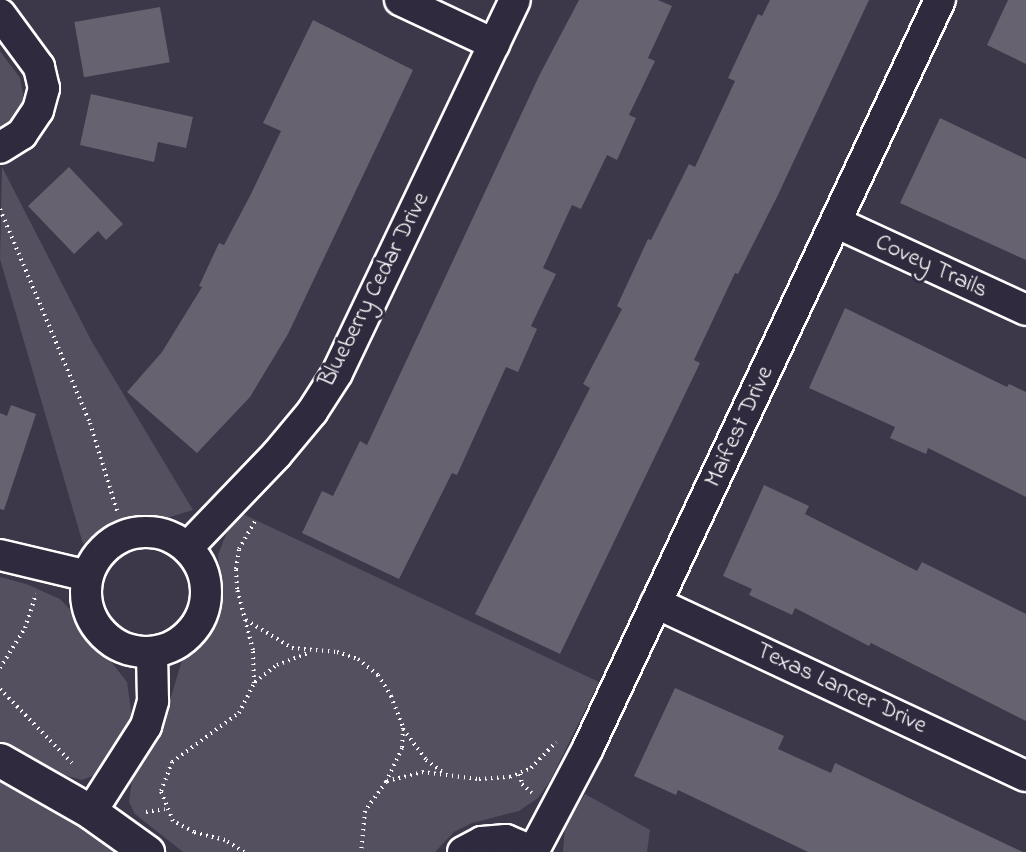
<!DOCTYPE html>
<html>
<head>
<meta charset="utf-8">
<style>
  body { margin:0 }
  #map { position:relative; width:1026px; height:852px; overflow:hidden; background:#3c3749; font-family:"Indie Flower",sans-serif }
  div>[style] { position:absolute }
  .green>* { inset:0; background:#555060 }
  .building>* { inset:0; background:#666270; transform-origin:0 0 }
  .path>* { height:4px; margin-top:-2px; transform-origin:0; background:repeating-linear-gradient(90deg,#fff 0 1.5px,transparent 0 6px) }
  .roads { filter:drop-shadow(2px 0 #fff) drop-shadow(-2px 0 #fff) drop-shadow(0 2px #fff) drop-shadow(0 -2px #fff) }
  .minor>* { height:30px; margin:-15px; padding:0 15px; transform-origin:15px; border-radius:15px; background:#2f2a3d }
  .minor>.ring { margin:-15px; padding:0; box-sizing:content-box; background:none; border:30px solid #2f2a3d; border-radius:50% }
  .tertiary>* { height:33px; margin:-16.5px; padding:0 16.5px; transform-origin:16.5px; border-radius:16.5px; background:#2f2a3d }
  span { translate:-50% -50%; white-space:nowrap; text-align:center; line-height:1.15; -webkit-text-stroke:6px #2f2a3d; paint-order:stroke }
  .street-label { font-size:24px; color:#fff }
</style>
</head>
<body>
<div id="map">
  <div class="green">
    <div style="clip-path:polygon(0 51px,20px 78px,24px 100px,17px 118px,0 136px)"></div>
    <div style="clip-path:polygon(2px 167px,92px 342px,193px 510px,163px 519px,124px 521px,103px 528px,83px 544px,0 259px)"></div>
    <div style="clip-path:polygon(243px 514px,599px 682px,550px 781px,538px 798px,519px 811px,472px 823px,454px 832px,435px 852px,183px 852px,135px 814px,129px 802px,132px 780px,160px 734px,182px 660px,213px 623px,221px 595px,218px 555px,228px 529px)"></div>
    <div style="clip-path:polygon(0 577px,26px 584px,60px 599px,81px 621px,95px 648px,109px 659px,127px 682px,132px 717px,128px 733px,102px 772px,82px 780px,60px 774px,0 742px)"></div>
    <div style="clip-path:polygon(0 780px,62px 817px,120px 852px,0 852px)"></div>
    <div style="clip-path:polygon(585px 794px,650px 830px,647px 852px,563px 852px,565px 826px)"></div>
  </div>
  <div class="building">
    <div style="clip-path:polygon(579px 0,658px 0,672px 6px,648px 58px,655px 61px,629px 115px,636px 118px,617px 160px,607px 155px,581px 209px,572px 205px,543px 268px,556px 274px,531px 326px,537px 329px,518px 372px,506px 367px,457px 475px,452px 473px,399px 579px,302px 533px,322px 491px,333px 496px,360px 441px,367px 445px,540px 74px)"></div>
    <div style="clip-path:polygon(770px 0,869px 0,777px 197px,738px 274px,735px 273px,694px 360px,700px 363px,560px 654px,475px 614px,590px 388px,583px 384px,622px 309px,617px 306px,648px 239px,651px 240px,689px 164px,695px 167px,735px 81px,728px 78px,758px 14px,762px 16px)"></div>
    <div style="clip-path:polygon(1008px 0,1026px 0,1026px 64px,987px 45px)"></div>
    <div style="left:160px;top:7px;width:56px;height:87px;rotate:80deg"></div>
    <div style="clip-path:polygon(313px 20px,413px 70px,288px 334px,250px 397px,197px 453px,127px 392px,162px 352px,202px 287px,199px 286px,219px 243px,224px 245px,251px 194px,281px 131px,263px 123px)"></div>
    <div style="clip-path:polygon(91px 94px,193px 117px,186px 148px,158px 142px,154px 162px,80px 145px)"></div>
    <div style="clip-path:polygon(940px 118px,1026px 159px,1026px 260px,900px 203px)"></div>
    <div style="clip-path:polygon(69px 167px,123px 224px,106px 240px,98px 231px,74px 254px,28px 206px)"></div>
    <div style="clip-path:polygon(845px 308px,1007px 387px,1009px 384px,1026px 392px,1026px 497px,928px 448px,926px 454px,890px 438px,895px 427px,809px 388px)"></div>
    <div style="clip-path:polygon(11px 405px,36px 414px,4px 510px,0 509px,0 413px,7px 416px)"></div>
    <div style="clip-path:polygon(764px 485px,809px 506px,805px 514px,917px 571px,922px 562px,1026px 614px,1026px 721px,871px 643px,869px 646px,795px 608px,792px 615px,749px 595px,752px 589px,723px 576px)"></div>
    <div style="clip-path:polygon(675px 688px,784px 736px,778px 749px,831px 773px,835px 763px,1023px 852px,808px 852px,678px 790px,676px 795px,634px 776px)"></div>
  </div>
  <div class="path">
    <div style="left:0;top:209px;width:232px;rotate:67.2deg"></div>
    <div style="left:90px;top:423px;width:95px;rotate:72.9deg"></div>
    <div style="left:246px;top:620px;width:54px;rotate:31.3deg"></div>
    <div style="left:292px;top:648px;width:45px;rotate:5.1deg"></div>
    <div style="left:337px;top:652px;width:22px;rotate:18deg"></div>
    <div style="left:358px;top:659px;width:26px;rotate:39deg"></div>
    <div style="left:378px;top:675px;width:25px;rotate:58deg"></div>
    <div style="left:391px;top:696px;width:34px;rotate:69deg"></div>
    <div style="left:403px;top:728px;width:20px;rotate:93deg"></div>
    <div style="left:402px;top:748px;width:38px;rotate:115deg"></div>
    <div style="left:386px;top:782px;width:36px;rotate:126deg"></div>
    <div style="left:365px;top:811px;width:41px;rotate:95.6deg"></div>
    <div style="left:0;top:668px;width:47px;rotate:-58deg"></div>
    <div style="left:25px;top:628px;width:36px;rotate:-72deg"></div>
    <div style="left:255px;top:682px;width:28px;rotate:-38deg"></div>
    <div style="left:277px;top:665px;width:33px;rotate:-21deg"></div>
    <div style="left:0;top:689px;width:103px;rotate:45.8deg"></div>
    <div style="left:403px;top:729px;width:39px;rotate:53deg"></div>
    <div style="left:426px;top:760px;width:22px;rotate:36deg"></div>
    <div style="left:520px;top:774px;width:10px;rotate:79deg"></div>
    <div style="left:522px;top:784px;width:13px;rotate:42deg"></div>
    <div style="left:387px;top:781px;width:36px;rotate:-14deg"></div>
    <div style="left:422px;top:772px;width:57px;rotate:7deg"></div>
    <div style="left:479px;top:779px;width:31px;rotate:-4deg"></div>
    <div style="left:510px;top:777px;width:23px;rotate:-23deg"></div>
    <div style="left:531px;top:768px;width:36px;rotate:-46deg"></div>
    <div style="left:146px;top:812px;width:19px;rotate:-9deg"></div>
    <div style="left:244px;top:852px;width:22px;rotate:-148deg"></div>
    <div style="left:225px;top:840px;width:32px;rotate:-166deg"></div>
    <div style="left:194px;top:832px;width:24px;rotate:-152deg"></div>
    <div style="left:173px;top:821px;width:32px;rotate:-112deg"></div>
    <div style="left:161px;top:791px;width:31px;rotate:-69deg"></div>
    <div style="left:172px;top:762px;width:83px;rotate:-36.2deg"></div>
    <div style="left:239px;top:713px;width:34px;rotate:-63deg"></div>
    <div style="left:254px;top:683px;width:33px;rotate:-92deg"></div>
    <div style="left:253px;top:650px;width:63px;rotate:-104.7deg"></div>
    <div style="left:237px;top:589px;width:20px;rotate:-93deg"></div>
    <div style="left:236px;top:569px;width:20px;rotate:-81deg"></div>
    <div style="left:239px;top:549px;width:34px;rotate:-60deg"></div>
  </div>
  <div class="roads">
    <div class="minor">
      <div style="left:400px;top:0;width:104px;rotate:25.1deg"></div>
      <div style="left:0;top:14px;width:66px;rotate:53.7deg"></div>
      <div style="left:39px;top:67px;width:22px;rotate:77deg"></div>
      <div style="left:44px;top:88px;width:23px;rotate:105deg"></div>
      <div style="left:38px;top:110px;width:29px;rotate:124deg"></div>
      <div style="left:22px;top:134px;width:26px;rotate:148deg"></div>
      <div style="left:837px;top:223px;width:208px;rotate:24.7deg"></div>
      <div class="ring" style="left:86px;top:532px;width:90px;height:90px"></div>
      <div style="left:187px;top:548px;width:130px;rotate:-46.2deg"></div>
      <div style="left:277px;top:454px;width:55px;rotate:-50.2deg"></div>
      <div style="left:312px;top:412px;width:46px;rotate:-57.3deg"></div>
      <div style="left:337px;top:373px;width:413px;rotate:-64.5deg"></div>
      <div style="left:0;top:555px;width:90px;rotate:13.4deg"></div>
      <div style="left:656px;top:603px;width:408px;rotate:25.1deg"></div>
      <div style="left:91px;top:812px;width:102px;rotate:-57.4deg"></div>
      <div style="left:146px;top:726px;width:26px;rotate:-74deg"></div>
      <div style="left:153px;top:701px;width:49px;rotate:-91.2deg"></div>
      <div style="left:463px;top:852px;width:21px;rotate:-28deg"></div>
      <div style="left:482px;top:842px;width:24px;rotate:-5deg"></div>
      <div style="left:506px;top:840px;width:30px;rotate:23deg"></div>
      <div style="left:533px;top:852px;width:118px;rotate:-62.1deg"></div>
      <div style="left:588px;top:748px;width:827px;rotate:-64.8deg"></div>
    </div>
    <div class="tertiary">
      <div style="left:0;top:760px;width:105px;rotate:29.7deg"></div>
      <div style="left:91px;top:812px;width:69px;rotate:35.5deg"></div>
    </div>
  </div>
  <div class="street-label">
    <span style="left:931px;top:267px;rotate:25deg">Covey Trails</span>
    <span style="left:375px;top:290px;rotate:-63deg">Blueberry Cedar Drive</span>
    <span style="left:740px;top:427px;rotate:-65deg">Maifest Drive</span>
    <span style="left:841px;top:689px;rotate:25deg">Texas Lancer Drive</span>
  </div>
</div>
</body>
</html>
